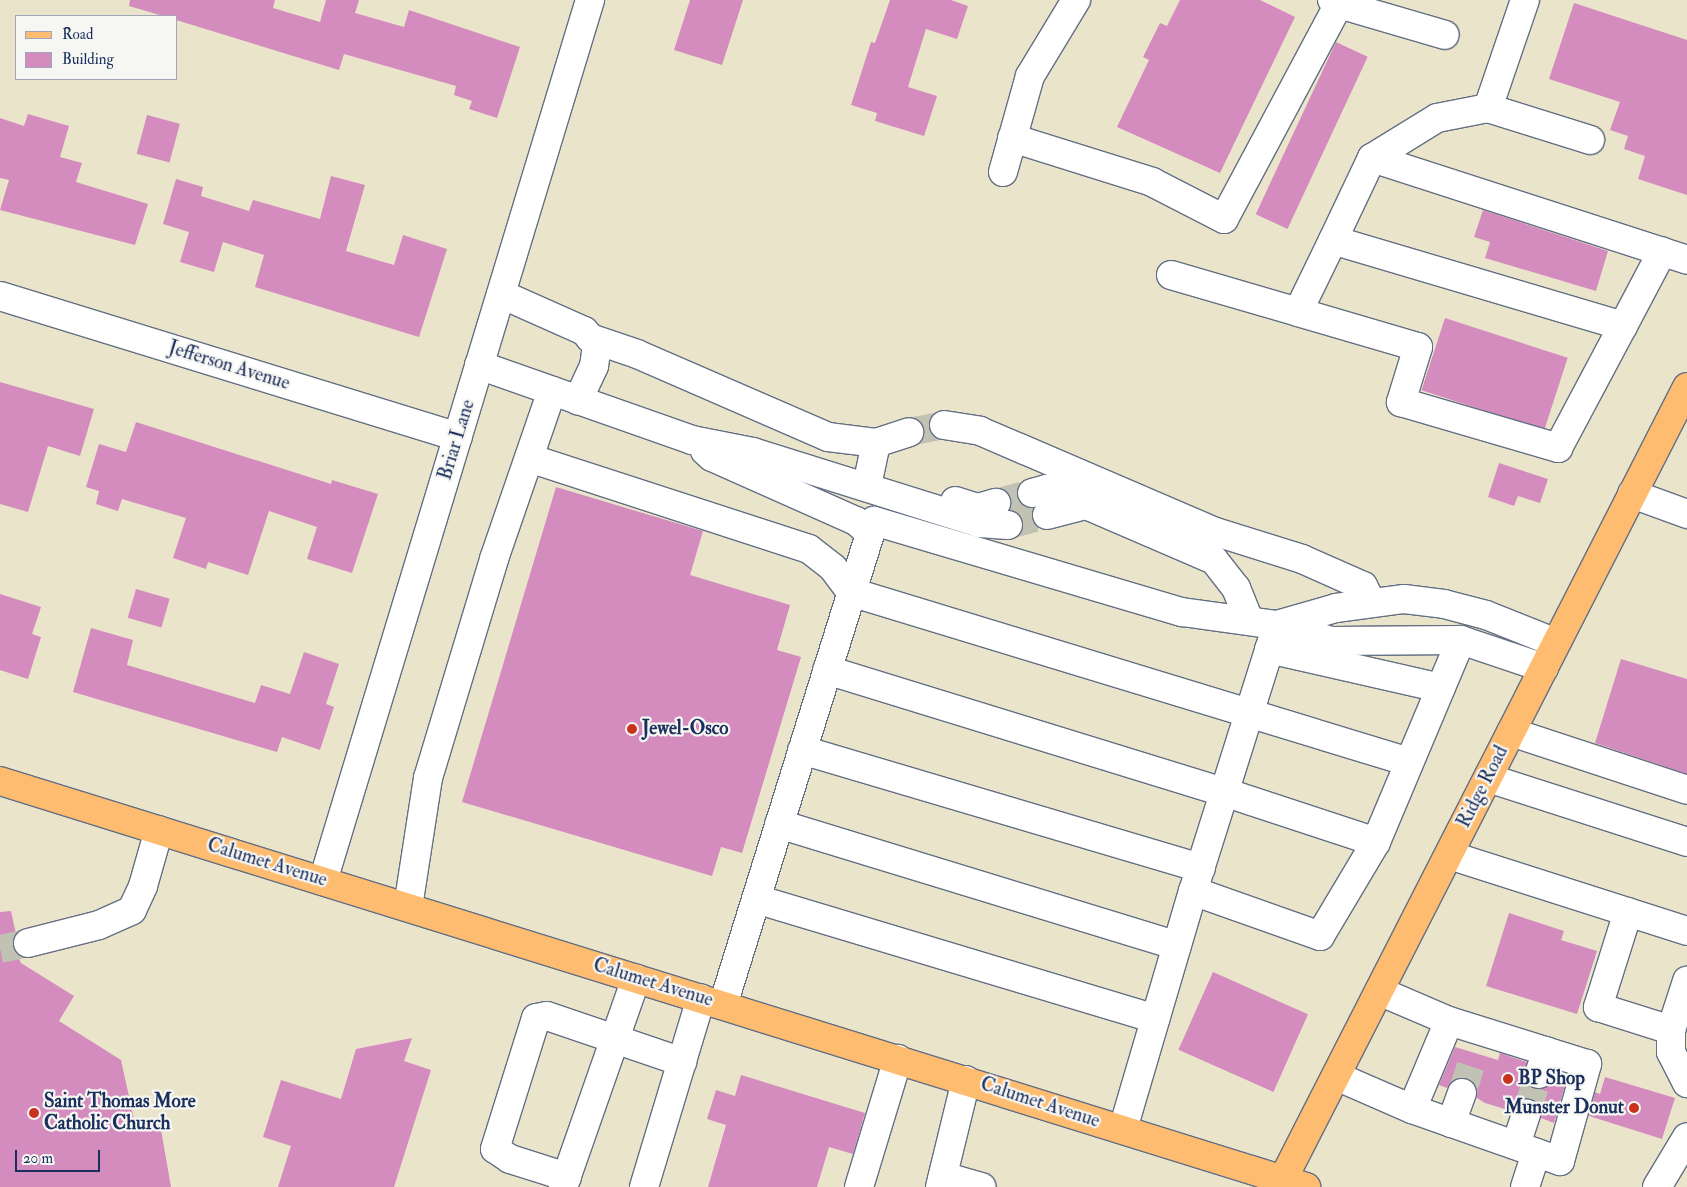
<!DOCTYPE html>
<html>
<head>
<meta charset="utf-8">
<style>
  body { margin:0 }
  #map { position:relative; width:1687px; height:1187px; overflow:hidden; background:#eae5ca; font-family:"IM FELL Double Pica",serif }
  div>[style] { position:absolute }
  .building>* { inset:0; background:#d48cbe; transform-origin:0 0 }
  .minor-tunnel>* { height:28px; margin-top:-14px; transform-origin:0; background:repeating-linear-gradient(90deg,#c1c1b4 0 28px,transparent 0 42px) }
  .roads { filter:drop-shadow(1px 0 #636f84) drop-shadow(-1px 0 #636f84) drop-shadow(0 1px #636f84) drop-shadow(0 -1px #636f84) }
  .minor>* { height:28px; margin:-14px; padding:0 14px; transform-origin:14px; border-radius:14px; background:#fff }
  .major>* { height:28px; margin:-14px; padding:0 14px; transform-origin:14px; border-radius:14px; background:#febc70 }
  .dots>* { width:14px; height:14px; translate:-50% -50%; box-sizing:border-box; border:2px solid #f6f6f2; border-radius:50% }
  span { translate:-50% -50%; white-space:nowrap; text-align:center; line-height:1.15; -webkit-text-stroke:4.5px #f6f6f2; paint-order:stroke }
  .street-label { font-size:19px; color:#1b2f5e }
  .poi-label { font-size:19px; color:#1b2f5e; font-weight:700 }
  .left { translate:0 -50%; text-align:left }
  .right { translate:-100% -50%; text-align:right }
  .legend { position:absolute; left:15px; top:15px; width:162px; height:65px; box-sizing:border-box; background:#f6f6f2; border:1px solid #9ea6b7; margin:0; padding:6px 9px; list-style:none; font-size:15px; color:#1b2f5e }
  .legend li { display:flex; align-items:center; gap:10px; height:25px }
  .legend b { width:25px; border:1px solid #9ea6b7 }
  .scale { position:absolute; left:15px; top:1150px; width:85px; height:22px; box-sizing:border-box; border:2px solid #1b2f5e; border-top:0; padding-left:6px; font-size:15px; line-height:18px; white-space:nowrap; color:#1b2f5e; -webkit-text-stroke:4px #f6f6f2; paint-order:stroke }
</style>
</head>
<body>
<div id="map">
  <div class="building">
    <div style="clip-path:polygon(130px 0,275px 0,273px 8px,320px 22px,326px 0,359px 0,355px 13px,404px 27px,409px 10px,520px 47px,497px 118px,469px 109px,472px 101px,454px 95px,456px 86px,344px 54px,339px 70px,176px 20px,176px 16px,163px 16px,129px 6px)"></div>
    <div style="clip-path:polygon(690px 0,743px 0,722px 65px,674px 50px)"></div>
    <div style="clip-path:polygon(890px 0,951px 0,968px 6px,957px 39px,926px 29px,908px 87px,937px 96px,924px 136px,875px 121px,877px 113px,851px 105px,871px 42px,875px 43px)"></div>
    <div style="clip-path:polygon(1180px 0,1260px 0,1295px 17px,1220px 173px,1117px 127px,1149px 60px,1143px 57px,1160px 23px,1167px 26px)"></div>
    <div style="clip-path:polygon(1574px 3px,1687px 40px,1687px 195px,1638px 179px,1645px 156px,1624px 149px,1628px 136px,1610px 130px,1620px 102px,1549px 79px)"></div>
    <div style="left:1336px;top:42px;width:35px;height:190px;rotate:25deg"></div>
    <div style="clip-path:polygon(28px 114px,69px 126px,60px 157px,82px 163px,76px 182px,148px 204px,135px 245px,0 210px,9px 180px,0 178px,0 118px,24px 126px)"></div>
    <div style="left:147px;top:115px;width:34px;height:40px;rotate:15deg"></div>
    <div style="clip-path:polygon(331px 176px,365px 185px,346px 251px,394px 265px,403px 235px,447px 249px,419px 337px,255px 287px,264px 255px,223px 242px,214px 272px,180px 262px,189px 232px,163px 224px,176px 179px,203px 187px,201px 196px,249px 211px,253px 200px,320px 219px)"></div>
    <div style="clip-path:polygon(1483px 210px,1608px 251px,1596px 291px,1485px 258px,1490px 242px,1474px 237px)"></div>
    <div style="left:1445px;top:318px;width:129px;height:76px;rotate:18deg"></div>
    <div style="clip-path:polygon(0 382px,94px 409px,80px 456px,48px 446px,28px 512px,0 504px)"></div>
    <div style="clip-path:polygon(136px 422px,331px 484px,332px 480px,378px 494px,352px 573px,307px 559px,317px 527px,269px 511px,248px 575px,208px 562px,206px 569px,173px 558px,186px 518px,122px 499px,118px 511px,96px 504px,99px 491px,86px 487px,99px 444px,126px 452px)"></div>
    <div style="clip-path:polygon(1499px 463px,1548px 479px,1540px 503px,1518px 496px,1514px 506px,1488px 497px)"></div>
    <div style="clip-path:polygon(556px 487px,703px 531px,690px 575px,790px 605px,777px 650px,801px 657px,742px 853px,721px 847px,712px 876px,462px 802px)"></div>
    <div style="left:136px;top:589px;width:35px;height:30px;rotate:16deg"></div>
    <div style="clip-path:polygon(0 594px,41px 607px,32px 634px,41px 637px,28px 679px,0 670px)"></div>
    <div style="clip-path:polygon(91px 628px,133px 640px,127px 665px,255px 703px,261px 685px,290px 694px,304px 652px,339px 664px,326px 704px,334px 707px,320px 750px,282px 737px,277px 752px,73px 692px)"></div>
    <div style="clip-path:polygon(1621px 659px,1687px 679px,1687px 774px,1595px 743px)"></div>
    <div style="clip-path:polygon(11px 911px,16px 934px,13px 946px,21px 963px,74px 996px,59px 1021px,121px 1060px,136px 1129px,160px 1124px,171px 1187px,0 1187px,0 912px)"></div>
    <div style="clip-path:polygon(1509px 913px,1564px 931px,1561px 940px,1597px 951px,1577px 1014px,1486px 986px)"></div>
    <div style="left:1213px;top:972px;width:104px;height:85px;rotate:24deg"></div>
    <div style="clip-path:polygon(412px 1038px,404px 1061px,431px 1070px,394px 1187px,278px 1187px,291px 1146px,263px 1137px,281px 1080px,341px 1099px,356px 1049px)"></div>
    <div style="clip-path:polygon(1455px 1047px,1498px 1060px,1500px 1053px,1527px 1062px,1524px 1077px,1534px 1089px,1549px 1086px,1554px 1079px,1566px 1082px,1554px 1123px,1541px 1118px,1538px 1104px,1530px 1099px,1516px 1102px,1511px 1111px,1485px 1103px,1477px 1098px,1474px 1083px,1467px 1078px,1452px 1081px,1447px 1088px,1439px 1085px)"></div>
    <div style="clip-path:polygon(741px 1075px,865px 1113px,853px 1154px,829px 1147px,817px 1187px,708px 1187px,726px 1125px,707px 1119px,716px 1090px,735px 1096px)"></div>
    <div style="clip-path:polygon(1605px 1077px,1675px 1098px,1662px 1139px,1589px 1116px,1595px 1092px,1600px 1094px)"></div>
  </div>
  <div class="minor-tunnel">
    <div style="left:909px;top:432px;width:36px;rotate:-11deg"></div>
    <div style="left:996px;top:503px;width:37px;rotate:-16deg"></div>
    <div style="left:1008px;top:525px;width:40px;rotate:-14.4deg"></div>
    <div style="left:0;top:949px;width:29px;rotate:-12deg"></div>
    <div style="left:1462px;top:1093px;width:42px;rotate:-72deg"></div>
    <div style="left:1526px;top:1114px;width:42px;rotate:-72deg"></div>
  </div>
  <div class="roads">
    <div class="minor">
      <div style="left:1339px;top:4px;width:110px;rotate:16.3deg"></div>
      <div style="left:1488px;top:108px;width:107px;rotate:17.4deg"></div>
      <div style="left:1012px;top:138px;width:147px;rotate:17.4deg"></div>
      <div style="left:1152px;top:182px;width:81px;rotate:27.2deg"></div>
      <div style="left:1224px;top:219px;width:244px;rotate:-61.9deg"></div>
      <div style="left:1339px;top:4px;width:8px;rotate:-150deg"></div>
      <div style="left:1372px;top:158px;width:76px;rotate:-31.6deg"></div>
      <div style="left:1437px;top:118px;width:52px;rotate:-11.1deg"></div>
      <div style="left:1488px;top:108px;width:114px;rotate:-71.1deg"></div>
      <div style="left:1003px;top:172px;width:100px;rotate:-74.3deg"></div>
      <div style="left:1030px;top:76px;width:89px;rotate:-58.8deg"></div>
      <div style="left:1171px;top:275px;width:132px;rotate:16.2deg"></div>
      <div style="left:1298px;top:312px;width:80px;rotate:-64.1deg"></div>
      <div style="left:501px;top:294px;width:91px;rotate:24deg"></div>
      <div style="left:584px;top:331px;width:19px;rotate:47deg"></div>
      <div style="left:597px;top:345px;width:21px;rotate:98deg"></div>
      <div style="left:594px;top:366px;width:38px;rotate:115deg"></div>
      <div style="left:0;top:296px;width:479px;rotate:17.1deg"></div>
      <div style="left:1298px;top:312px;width:125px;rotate:16.3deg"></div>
      <div style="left:1418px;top:347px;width:58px;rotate:107.2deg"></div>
      <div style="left:1401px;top:402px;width:164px;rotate:16.3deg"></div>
      <div style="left:1558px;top:448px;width:138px;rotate:-62deg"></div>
      <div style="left:1623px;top:326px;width:302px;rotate:-163.5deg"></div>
      <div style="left:1333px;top:240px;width:91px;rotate:-64.6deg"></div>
      <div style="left:1372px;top:158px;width:331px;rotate:17.9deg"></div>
      <div style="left:1623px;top:326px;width:84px;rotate:-62.2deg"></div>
      <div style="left:590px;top:338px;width:50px;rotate:18.8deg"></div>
      <div style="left:637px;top:354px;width:208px;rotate:23.5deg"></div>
      <div style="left:828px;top:437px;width:48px;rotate:7.1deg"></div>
      <div style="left:876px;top:443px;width:35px;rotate:-18deg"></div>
      <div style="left:479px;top:365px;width:226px;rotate:19.4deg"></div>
      <div style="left:692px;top:440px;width:62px;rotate:11.1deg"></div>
      <div style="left:753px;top:452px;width:237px;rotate:17.4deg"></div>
      <div style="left:979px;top:523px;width:29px;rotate:4deg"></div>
      <div style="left:944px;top:425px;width:36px;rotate:9deg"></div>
      <div style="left:980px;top:431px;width:257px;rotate:23.2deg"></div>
      <div style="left:1216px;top:532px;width:90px;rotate:17.4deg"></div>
      <div style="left:1302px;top:559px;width:67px;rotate:23.9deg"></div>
      <div style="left:1363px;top:586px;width:19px;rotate:62deg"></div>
      <div style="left:705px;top:451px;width:9px;rotate:41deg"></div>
      <div style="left:712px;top:457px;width:158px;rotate:24deg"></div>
      <div style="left:856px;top:521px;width:18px;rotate:41deg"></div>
      <div style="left:529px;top:458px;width:294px;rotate:18deg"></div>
      <div style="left:809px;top:549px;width:31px;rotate:38deg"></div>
      <div style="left:833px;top:568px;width:30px;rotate:53deg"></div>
      <div style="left:851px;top:592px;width:583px;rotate:16.94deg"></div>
      <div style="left:869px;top:476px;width:34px;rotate:-78deg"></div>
      <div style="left:1032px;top:493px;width:16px;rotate:-15deg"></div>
      <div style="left:1047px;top:489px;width:42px;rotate:22.3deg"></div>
      <div style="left:1632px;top:494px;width:59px;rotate:20deg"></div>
      <div style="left:955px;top:501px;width:24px;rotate:17deg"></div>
      <div style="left:978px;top:508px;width:19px;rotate:-16deg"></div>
      <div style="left:1047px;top:515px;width:40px;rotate:-14.4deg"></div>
      <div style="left:1086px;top:505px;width:139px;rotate:23.3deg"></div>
      <div style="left:1214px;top:560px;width:36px;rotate:52deg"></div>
      <div style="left:1236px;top:588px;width:35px;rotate:68deg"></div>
      <div style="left:1269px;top:649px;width:176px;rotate:12.8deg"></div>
      <div style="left:1544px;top:668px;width:88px;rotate:-161.4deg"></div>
      <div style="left:1461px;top:640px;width:130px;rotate:179.6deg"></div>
      <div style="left:1331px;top:641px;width:56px;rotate:-163.5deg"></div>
      <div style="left:1277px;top:625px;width:61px;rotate:-16.1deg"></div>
      <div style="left:1336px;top:608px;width:69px;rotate:-7.5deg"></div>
      <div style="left:1404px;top:599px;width:40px;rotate:7.1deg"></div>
      <div style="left:1444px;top:604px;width:43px;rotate:14.7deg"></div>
      <div style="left:1486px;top:615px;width:75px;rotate:21.8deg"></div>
      <div style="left:827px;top:670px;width:415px;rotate:17.1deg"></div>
      <div style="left:1224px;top:792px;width:160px;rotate:18.2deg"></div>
      <div style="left:1511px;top:732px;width:185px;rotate:18.2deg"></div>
      <div style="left:802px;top:750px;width:416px;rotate:16.5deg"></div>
      <div style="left:1488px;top:778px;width:209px;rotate:17.8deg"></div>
      <div style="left:779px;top:824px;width:416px;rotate:17deg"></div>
      <div style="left:1449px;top:855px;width:250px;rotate:17.7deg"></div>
      <div style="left:323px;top:881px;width:921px;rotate:-73.14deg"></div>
      <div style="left:1193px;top:891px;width:135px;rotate:19.5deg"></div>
      <div style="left:1320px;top:936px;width:109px;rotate:-59.2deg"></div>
      <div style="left:1376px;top:842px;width:219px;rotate:-67.2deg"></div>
      <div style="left:756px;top:899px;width:417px;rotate:16.7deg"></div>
      <div style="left:408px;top:907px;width:131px;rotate:-81.2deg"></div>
      <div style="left:428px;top:778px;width:229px;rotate:-73.2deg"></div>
      <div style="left:494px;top:559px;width:178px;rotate:-71deg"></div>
      <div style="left:1628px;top:912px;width:100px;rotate:107.5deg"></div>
      <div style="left:1598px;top:1007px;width:77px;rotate:17.5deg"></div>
      <div style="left:1671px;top:1030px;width:52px;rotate:-71.9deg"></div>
      <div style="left:28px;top:943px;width:73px;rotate:-14.2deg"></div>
      <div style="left:99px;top:925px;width:36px;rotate:-24deg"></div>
      <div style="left:132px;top:910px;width:26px;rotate:-65deg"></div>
      <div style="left:143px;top:886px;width:58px;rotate:-74.1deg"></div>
      <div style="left:723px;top:1005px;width:507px;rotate:-72.67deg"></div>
      <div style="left:874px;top:521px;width:321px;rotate:16.5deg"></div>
      <div style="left:1182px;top:612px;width:96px;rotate:7.8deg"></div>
      <div style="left:1277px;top:625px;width:279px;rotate:107.5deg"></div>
      <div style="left:1193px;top:891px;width:248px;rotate:106.4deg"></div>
      <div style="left:1671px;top:1030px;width:22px;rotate:90deg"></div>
      <div style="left:1671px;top:1052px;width:35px;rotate:63deg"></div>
      <div style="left:1539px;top:1074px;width:24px;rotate:-71deg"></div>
      <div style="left:1336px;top:1076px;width:83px;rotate:23.5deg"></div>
      <div style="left:1412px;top:1109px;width:157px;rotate:19.4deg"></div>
      <div style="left:1560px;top:1161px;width:101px;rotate:-74.4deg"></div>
      <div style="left:1587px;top:1064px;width:145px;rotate:-162.7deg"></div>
      <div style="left:1449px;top:1021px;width:76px;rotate:-156.8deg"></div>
      <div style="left:1412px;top:1109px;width:95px;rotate:-67.2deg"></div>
      <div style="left:1451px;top:1123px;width:32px;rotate:-70deg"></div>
      <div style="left:1516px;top:1145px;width:33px;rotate:-72deg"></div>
      <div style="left:943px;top:1176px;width:40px;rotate:16deg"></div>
      <div style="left:567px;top:1177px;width:60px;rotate:-162.5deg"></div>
      <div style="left:510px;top:1159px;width:18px;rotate:-146deg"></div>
      <div style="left:495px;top:1149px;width:137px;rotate:-72.6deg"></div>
      <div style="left:536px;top:1018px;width:11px;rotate:-10deg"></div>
      <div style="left:547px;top:1016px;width:143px;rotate:18.8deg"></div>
      <div style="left:563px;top:1187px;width:221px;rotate:-70.7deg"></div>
      <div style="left:644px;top:1187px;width:197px;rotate:-73.2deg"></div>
      <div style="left:859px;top:1187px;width:134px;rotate:-73.1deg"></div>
      <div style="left:940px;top:1187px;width:110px;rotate:-76.3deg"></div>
      <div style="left:1525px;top:1187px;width:36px;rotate:-72deg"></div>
      <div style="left:1657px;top:1187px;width:58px;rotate:-59deg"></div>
    </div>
    <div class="major">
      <div style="left:0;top:781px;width:1368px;rotate:17.27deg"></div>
      <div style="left:1279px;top:1187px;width:898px;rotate:-62.98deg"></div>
    </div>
  </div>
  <div class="dots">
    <div style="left:632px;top:729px;background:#c8321e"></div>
    <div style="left:1508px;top:1079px;background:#c8321e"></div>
    <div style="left:1634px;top:1108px;background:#c8321e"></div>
    <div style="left:34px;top:1113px;background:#c8321e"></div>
  </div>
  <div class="street-label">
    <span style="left:229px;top:366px;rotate:17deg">Jefferson Avenue</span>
    <span style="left:457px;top:440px;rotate:-73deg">Briar Lane</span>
    <span style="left:1483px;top:787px;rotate:-63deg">Ridge Road</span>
    <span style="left:267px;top:863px;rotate:17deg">Calumet Avenue</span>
    <span style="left:653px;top:983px;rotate:17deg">Calumet Avenue</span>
    <span style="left:1040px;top:1103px;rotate:18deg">Calumet Avenue</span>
  </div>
  <div class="poi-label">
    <span class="left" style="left:642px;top:729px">Jewel-Osco</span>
    <span class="left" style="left:1518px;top:1079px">BP Shop</span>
    <span class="left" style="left:44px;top:1113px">Saint Thomas More<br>Catholic Church</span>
    <span class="right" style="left:1624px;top:1108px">Munster Donut</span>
  </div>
  <ul class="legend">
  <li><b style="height:6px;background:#febc70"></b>Road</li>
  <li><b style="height:14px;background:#d48cbe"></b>Building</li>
  </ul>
  <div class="scale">20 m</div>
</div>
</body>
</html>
